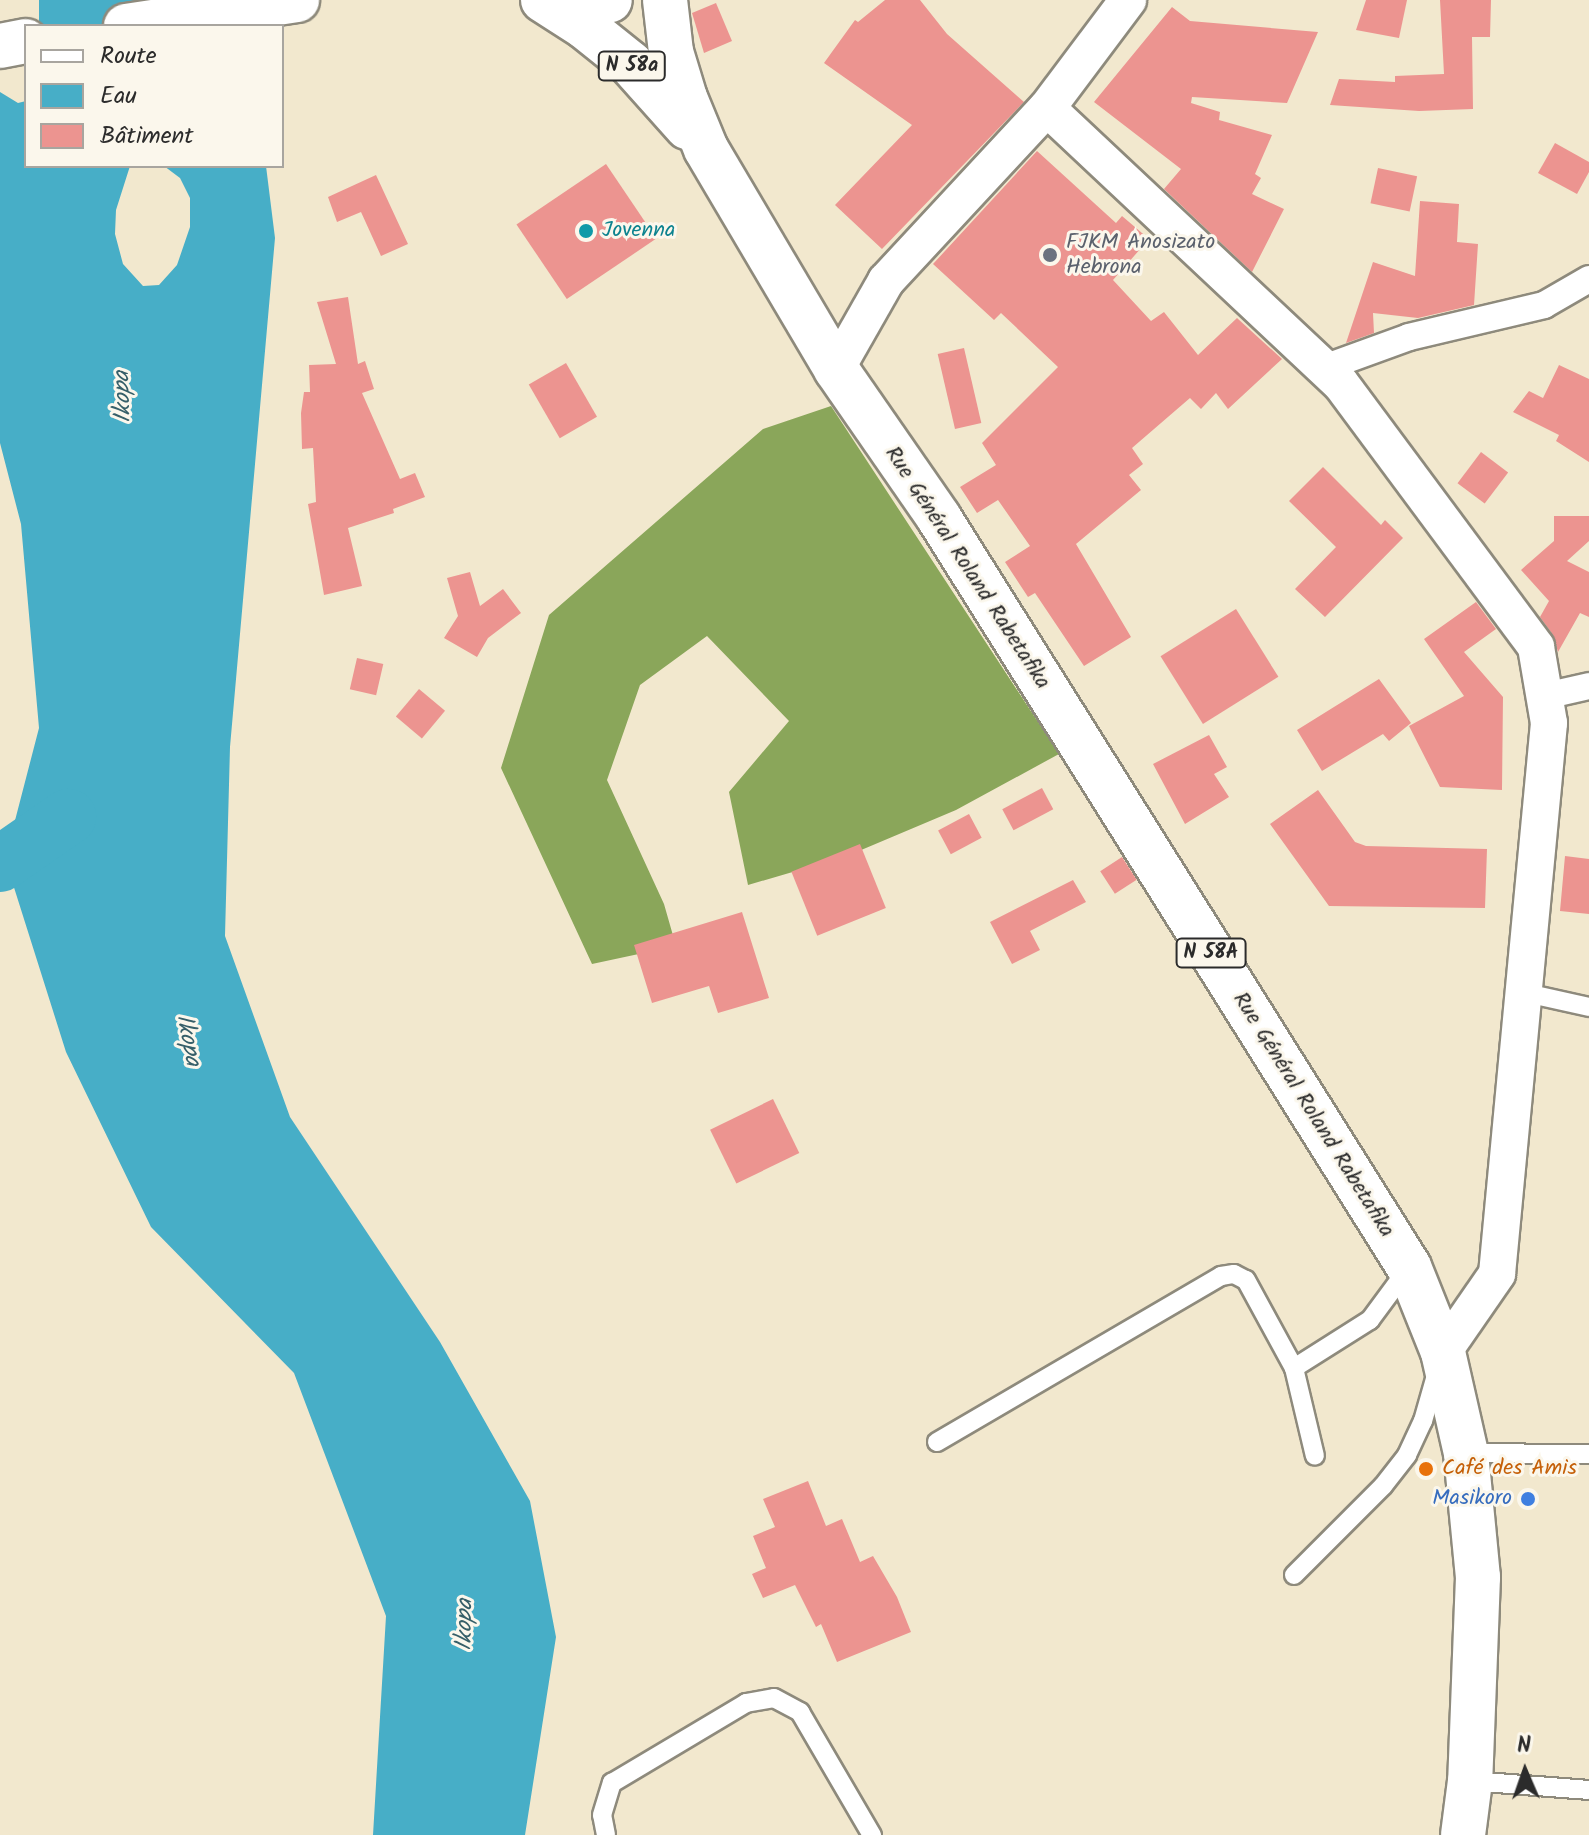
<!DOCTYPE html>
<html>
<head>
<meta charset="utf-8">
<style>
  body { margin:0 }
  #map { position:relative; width:1589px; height:1835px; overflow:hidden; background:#f2e8ce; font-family:Kalam,sans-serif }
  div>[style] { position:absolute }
  .forest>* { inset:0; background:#8aa65a }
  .water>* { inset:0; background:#47aec7; transform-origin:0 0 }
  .river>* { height:56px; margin:-28px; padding:0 28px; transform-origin:28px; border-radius:28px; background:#47aec7 }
  .building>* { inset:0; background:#ec9490; transform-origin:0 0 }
  .roads { filter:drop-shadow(2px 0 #8e8a7c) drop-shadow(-2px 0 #8e8a7c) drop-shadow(0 2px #8e8a7c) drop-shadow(0 -2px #8e8a7c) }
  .service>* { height:18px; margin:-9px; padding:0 9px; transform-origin:9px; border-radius:9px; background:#fff }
  .pedestrian>* { height:26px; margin:-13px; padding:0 13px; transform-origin:13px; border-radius:13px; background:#fff }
  .minor>* { height:36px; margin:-18px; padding:0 18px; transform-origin:18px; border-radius:18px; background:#fff }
  .secondary>* { height:44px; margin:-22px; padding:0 22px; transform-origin:22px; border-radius:22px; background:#fff }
  .primary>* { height:44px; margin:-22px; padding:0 22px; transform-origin:22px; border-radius:22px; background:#fff }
  .dots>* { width:22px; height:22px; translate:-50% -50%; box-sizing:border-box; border:4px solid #fbf7ec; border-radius:50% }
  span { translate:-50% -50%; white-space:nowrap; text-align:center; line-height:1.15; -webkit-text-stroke:6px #fbf7ec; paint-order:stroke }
  .shield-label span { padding:2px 6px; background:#fbf7ec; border:2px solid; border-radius:6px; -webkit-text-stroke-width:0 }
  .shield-label { font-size:20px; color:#2b2b2b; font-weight:700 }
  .culture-label { font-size:22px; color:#0d838f }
  .left { translate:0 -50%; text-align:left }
  .worship-label { font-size:22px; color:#5b616d }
  .street-label { font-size:22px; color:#2b2b2b }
  .food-label { font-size:22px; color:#c56008 }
  .shop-label { font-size:22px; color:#366cbe }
  .right { translate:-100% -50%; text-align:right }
  .water-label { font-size:24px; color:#365f69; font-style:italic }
  .legend { position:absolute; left:24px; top:24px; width:260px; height:144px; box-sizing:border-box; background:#fbf7ec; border:2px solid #a8a59f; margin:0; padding:10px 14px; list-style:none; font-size:24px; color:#2b2b2b }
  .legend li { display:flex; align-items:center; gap:16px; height:40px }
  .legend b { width:40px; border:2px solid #a8a59f }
  .north { position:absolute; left:1485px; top:1731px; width:80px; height:80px; -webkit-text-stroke:6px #fbf7ec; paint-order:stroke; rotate:358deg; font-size:22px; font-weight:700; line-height:32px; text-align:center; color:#2b2b2b }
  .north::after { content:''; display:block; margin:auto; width:28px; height:36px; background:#2b2b2b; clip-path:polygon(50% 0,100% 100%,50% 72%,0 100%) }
</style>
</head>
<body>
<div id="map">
  <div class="forest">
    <div style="clip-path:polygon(831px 406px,1059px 754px,956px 810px,847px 856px,748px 885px,729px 792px,789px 721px,707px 636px,640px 685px,607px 780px,664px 904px,676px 946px,592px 964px,501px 768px,549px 615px,763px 429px)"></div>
  </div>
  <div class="water">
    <div style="left:39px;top:0;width:203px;height:26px"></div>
    <div style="clip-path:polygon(0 92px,18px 103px,26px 101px,26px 166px,130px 166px,116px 210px,115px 234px,123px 264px,143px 286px,159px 285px,177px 265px,190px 227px,190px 198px,180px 178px,164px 166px,266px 166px,275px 238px,230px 747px,225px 936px,290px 1117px,440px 1342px,530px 1501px,556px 1637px,525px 1835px,373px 1835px,386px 1616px,294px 1373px,151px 1227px,66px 1052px,5px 859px,39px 728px,21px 524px,0 443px)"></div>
  </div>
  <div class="river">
    <div style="left:0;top:864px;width:83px;rotate:-34.7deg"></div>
  </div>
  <div class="building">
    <div style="clip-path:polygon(885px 0,920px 0,947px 34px,1024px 102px,882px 249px,835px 205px,912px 125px,824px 63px,855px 20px,858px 22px)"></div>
    <div style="clip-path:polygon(1366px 0,1407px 0,1399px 38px,1356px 30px)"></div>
    <div style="clip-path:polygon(1440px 0,1491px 0,1490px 37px,1472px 37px,1473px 109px,1419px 111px,1330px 105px,1339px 79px,1395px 82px,1395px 76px,1444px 74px)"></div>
    <div style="clip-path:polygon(716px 3px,732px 41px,704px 53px,692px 13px)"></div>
    <div style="clip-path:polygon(1172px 7px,1190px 21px,1318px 32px,1287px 103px,1192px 97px,1191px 103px,1220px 112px,1219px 120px,1272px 135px,1255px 174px,1261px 178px,1252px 194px,1284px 209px,1252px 272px,1164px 189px,1181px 169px,1094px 102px)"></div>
    <div style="clip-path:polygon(1555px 143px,1589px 162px,1589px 172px,1577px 194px,1538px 173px)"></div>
    <div style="clip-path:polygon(1037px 151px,1116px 223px,1122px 216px,1149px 239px,1113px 280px,1151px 321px,1164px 312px,1198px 355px,1237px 318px,1282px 359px,1228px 409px,1216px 393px,1201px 409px,1190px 398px,1132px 448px,1143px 464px,1129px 475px,1141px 490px,1076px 544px,1131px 637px,1084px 666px,1035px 593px,1028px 597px,1005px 562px,1030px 546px,998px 500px,977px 513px,960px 487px,996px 465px,982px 443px,1058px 367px,1001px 313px,994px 320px,933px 264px)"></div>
    <div style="left:606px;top:164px;width:90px;height:108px;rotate:56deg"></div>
    <div style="left:1378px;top:168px;width:40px;height:36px;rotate:12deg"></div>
    <div style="clip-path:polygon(376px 175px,408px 244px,381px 256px,361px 212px,337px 222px,328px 197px)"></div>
    <div style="clip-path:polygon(1420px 201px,1459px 204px,1457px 242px,1478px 244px,1474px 305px,1418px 318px,1373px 313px,1374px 333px,1346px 343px,1373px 262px,1415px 276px)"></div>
    <div style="clip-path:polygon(348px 297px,358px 364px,365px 361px,374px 389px,362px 393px,400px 479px,415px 473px,425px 497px,393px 509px,394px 513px,348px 528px,362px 586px,324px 595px,308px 504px,316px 502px,313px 448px,302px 449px,301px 413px,304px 392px,310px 392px,309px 365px,336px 364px,317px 302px)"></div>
    <div style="left:964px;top:348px;width:77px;height:27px;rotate:77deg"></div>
    <div style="left:566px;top:363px;width:62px;height:43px;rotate:60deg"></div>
    <div style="clip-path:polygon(1559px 365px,1589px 379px,1589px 462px,1556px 441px,1559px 435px,1513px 412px,1529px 391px,1543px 398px)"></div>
    <div style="left:1481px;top:452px;width:34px;height:39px;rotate:37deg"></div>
    <div style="clip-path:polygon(1323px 467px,1381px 525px,1385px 520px,1403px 538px,1325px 617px,1295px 589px,1336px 547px,1289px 501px)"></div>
    <div style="clip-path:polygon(1554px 516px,1589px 516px,1589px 541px,1567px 561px,1589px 572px,1589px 617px,1580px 613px,1558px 652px,1553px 635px,1540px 617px,1549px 601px,1521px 570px,1554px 541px)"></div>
    <div style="clip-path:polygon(470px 572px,480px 606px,503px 589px,521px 613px,488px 638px,477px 657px,444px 638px,458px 616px,447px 578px)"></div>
    <div style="clip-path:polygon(1476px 602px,1496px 629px,1464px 652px,1503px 697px,1502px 790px,1440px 787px,1409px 726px,1464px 696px,1424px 639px)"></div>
    <div style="left:1236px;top:609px;width:80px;height:89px;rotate:58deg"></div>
    <div style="left:357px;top:658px;width:27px;height:32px;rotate:13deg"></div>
    <div style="clip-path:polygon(1379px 679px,1411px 723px,1389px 741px,1383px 734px,1322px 771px,1297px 730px)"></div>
    <div style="left:419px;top:689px;width:34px;height:36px;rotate:40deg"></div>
    <div style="clip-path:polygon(1209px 735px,1227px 767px,1214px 774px,1229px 797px,1185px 824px,1153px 764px)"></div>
    <div style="left:1042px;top:788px;width:24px;height:45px;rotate:62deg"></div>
    <div style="clip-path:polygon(1318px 790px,1355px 842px,1366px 846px,1487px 849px,1485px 908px,1329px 906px,1270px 824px)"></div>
    <div style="left:969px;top:814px;width:27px;height:35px;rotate:62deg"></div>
    <div style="left:860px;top:844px;width:69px;height:74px;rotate:68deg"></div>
    <div style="clip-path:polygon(1565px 856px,1589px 859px,1589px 914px,1560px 911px)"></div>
    <div style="left:1122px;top:857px;width:27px;height:26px;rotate:57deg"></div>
    <div style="clip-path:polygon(1073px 880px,1086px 902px,1030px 931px,1040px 950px,1012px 964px,990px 922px)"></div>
    <div style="clip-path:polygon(742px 912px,769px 998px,718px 1013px,709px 986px,652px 1003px,634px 945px)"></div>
    <div style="left:773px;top:1099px;width:60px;height:70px;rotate:64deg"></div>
    <div style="clip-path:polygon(808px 1481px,826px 1526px,842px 1519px,860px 1562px,873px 1556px,897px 1597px,911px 1632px,837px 1662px,821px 1624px,816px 1627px,795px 1585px,763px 1598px,752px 1574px,766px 1568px,753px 1536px,775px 1527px,763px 1499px)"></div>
  </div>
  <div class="roads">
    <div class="service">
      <div style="left:1526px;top:993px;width:65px;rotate:12.5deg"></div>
      <div style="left:1294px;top:1368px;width:90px;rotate:-32.3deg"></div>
      <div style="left:1370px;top:1320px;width:62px;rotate:-53.5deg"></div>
      <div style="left:937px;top:1442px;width:329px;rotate:-30.3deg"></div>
      <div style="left:1221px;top:1276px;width:13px;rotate:-9deg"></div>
      <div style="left:1234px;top:1274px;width:13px;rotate:27deg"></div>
      <div style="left:1246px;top:1280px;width:100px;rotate:61.4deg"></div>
      <div style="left:1294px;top:1368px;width:90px;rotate:76.6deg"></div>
      <div style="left:1466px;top:1453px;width:123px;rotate:0.5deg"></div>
      <div style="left:1294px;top:1575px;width:126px;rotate:-45deg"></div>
      <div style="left:1383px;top:1486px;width:39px;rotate:-52deg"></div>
      <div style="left:1407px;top:1455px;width:38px;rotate:-65deg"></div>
      <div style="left:1423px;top:1421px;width:51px;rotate:-74.1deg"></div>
      <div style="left:1470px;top:1781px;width:119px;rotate:4.3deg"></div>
      <div style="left:606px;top:1835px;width:20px;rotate:-101deg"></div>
      <div style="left:602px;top:1815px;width:34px;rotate:-73deg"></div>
      <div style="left:612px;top:1783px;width:156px;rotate:-30.8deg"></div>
      <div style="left:746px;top:1703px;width:28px;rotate:-10deg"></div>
      <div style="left:774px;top:1698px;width:30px;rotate:28deg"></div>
      <div style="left:800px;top:1712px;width:143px;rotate:59.7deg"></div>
    </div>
    <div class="pedestrian">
      <div style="left:1324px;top:368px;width:90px;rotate:-20deg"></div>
      <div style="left:1409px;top:337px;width:139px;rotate:-13.3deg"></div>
      <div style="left:1544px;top:305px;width:52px;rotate:-30deg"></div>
      <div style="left:1545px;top:696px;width:45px;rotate:-12.8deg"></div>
    </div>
    <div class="minor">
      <div style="left:1047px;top:108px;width:135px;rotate:-53.1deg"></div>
      <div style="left:836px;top:369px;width:101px;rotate:-60.4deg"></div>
      <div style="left:886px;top:281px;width:236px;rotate:-47.1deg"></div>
      <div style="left:1047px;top:108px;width:403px;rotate:43.2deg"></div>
      <div style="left:1341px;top:384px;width:327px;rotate:53.4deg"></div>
      <div style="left:1536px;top:647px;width:77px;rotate:80.3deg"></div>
      <div style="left:1549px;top:723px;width:553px;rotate:95.39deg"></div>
      <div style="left:1497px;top:1274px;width:95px;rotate:124.7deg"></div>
    </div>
    <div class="secondary">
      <div style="left:126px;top:26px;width:173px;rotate:-8.6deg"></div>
      <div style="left:0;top:46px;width:26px;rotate:-11deg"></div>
    </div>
    <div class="primary">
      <div style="left:543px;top:0;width:50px;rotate:32.7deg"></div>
      <div style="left:585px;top:27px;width:58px;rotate:38.7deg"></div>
      <div style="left:630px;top:63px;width:86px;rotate:48.3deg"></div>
      <div style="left:553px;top:0;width:20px;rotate:15deg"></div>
      <div style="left:572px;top:5px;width:38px;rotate:-7deg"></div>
      <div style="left:665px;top:0;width:52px;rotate:83.4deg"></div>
      <div style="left:671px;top:52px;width:48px;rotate:73.1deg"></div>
      <div style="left:685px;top:98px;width:55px;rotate:67.6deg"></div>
      <div style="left:706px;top:149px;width:256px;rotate:59.4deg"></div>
      <div style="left:836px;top:369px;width:181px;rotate:55.3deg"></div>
      <div style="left:939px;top:518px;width:884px;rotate:57.89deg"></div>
      <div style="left:1409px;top:1267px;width:92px;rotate:68.2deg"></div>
      <div style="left:1443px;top:1352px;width:104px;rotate:77.2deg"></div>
      <div style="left:1466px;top:1453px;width:125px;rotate:84.5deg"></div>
      <div style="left:1478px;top:1577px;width:204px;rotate:92.2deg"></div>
      <div style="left:1470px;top:1781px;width:54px;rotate:97.4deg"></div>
    </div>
  </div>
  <div class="dots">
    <div style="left:586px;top:231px;background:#0f9aa8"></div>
    <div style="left:1050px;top:255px;background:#6b7280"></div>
    <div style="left:1426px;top:1469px;background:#e8710a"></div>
    <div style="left:1528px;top:1499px;background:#3f7fe0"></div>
  </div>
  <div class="shield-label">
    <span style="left:632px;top:66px">N 58a</span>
    <span style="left:1211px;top:953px">N 58A</span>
  </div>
  <div class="culture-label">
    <span class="left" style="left:602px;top:231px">Jovenna</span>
  </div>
  <div class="worship-label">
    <span class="left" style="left:1066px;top:255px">FJKM Anosizato<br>Hebrona</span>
  </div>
  <div class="street-label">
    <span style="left:967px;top:568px;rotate:57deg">Rue Général Roland Rabetafika</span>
    <span style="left:1313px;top:1115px;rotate:58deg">Rue Général Roland Rabetafika</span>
  </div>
  <div class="food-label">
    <span class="left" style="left:1442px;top:1469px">Café des Amis</span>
  </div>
  <div class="shop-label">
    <span class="right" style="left:1512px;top:1499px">Masikoro</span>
  </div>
  <div class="water-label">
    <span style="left:123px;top:397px;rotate:-92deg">Ikopa</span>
    <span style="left:188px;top:1040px;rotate:79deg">Ikopa</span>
    <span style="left:465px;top:1625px;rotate:-89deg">Ikopa</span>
  </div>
  <ul class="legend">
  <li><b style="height:10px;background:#fff"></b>Route</li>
  <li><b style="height:22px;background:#47aec7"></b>Eau</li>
  <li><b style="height:22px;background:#ec9490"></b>Bâtiment</li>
  </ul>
  <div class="north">N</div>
</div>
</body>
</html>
